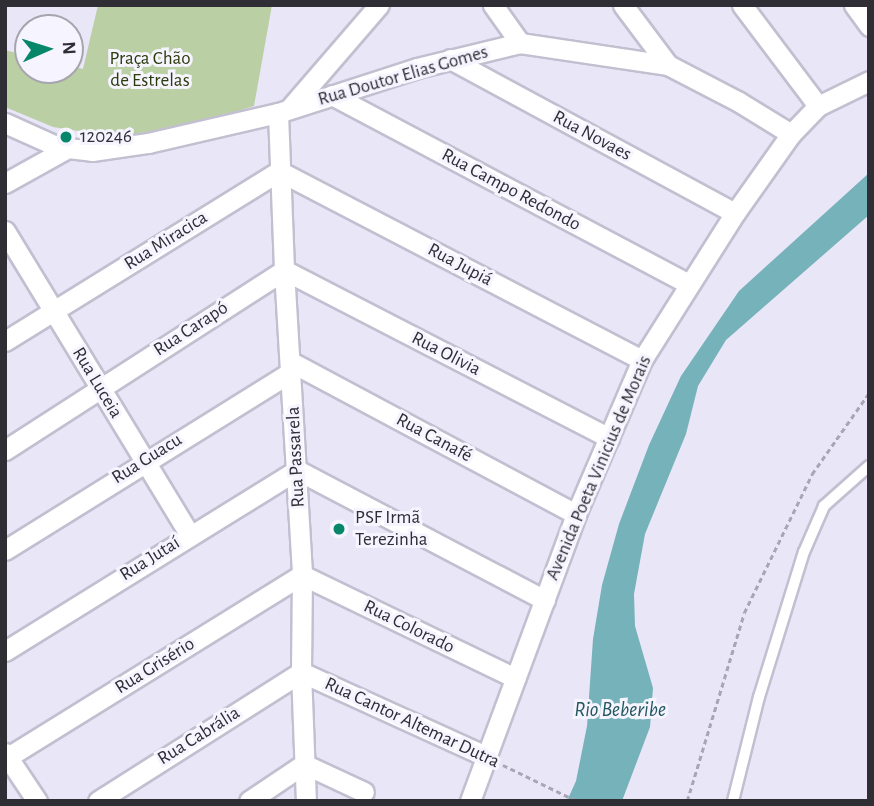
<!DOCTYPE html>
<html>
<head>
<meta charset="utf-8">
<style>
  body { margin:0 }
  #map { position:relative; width:874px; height:806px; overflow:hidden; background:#e9e6f7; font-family:"Alegreya Sans",sans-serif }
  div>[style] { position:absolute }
  .green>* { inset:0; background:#bbcfa4 }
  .water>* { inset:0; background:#76b2ba }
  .path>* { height:2.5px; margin-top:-1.25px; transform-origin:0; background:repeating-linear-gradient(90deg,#a8a6b3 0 5px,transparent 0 8.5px) }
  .roads { filter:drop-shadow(2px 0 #c2bfd0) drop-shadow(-2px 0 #c2bfd0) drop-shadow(0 2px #c2bfd0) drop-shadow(0 -2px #c2bfd0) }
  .service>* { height:10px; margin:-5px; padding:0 5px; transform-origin:5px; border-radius:5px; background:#fff }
  .minor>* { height:19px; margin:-9.5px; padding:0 9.5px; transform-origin:9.5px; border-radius:9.5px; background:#fff }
  .dots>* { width:19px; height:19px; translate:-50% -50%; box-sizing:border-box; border:4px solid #f6f4ff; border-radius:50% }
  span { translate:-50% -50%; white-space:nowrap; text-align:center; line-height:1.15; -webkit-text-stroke:6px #f6f4ff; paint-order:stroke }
  .park-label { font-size:19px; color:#2b3c0c }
  .street-label { font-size:19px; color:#2f2e34 }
  .poi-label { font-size:19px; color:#2f2e34 }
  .left { translate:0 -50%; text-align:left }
  .water-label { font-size:21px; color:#23575e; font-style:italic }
  .frame { position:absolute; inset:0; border:7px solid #2f2e34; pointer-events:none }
  .north { position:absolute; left:14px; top:14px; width:70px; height:70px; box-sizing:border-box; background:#f6f4ff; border:2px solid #a6a5ae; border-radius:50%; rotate:87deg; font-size:19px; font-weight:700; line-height:28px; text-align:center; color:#2f2e34 }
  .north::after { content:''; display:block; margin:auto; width:24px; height:32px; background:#07876a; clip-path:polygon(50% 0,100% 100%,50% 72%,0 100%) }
</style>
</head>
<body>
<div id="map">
  <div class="green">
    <div style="clip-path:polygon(98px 5px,272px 5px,254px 106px,176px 130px,116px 137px,53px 127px,5px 107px,5px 50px,28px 56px,28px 70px,70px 70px,70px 66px,83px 69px)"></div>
  </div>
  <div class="water">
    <div style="clip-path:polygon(869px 173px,869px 215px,726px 340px,698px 386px,686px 434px,645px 534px,634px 594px,635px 626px,653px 688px,650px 727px,622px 801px,567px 801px,576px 781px,587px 726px,593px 639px,602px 585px,619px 524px,649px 445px,681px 376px,739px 291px)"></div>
  </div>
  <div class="path">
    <div style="left:503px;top:765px;width:82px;rotate:25.9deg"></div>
    <div style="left:687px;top:801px;width:196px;rotate:-73.1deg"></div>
    <div style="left:744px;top:613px;width:155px;rotate:-63.9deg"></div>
    <div style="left:812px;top:474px;width:99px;rotate:-54.9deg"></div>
  </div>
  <div class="roads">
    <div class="service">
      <div style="left:733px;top:801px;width:107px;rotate:-76deg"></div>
      <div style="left:759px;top:697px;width:152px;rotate:-72.8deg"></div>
      <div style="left:804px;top:552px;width:50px;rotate:-66.5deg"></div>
      <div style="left:824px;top:506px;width:60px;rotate:-41.6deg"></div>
    </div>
    <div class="minor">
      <div style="left:493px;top:5px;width:47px;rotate:54.6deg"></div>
      <div style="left:623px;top:5px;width:75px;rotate:53.1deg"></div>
      <div style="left:742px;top:5px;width:126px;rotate:53deg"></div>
      <div style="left:854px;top:5px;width:26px;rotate:54deg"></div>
      <div style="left:450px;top:59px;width:324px;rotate:28.4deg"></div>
      <div style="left:332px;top:95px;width:404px;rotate:27.9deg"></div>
      <div style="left:290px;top:108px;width:136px;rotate:-49.2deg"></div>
      <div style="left:278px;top:113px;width:157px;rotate:87.8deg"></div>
      <div style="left:284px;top:270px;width:306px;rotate:86.6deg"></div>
      <div style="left:302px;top:575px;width:97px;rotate:90.6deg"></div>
      <div style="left:301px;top:672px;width:129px;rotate:87.8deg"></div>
      <div style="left:5px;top:123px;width:54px;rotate:24.2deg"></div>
      <div style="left:54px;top:145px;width:14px;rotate:12deg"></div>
      <div style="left:68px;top:148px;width:24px;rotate:7deg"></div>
      <div style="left:92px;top:151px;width:57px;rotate:-8.1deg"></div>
      <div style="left:148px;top:143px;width:133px;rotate:-13deg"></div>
      <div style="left:278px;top:113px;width:146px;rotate:-17.9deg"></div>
      <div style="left:417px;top:68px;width:106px;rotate:-13.6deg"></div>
      <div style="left:520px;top:43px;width:150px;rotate:8.5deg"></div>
      <div style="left:668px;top:65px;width:80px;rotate:27.5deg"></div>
      <div style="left:739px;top:102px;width:61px;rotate:31.6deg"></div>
      <div style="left:5px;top:183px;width:72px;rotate:-29.1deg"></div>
      <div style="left:5px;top:231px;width:354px;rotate:58.7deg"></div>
      <div style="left:5px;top:341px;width:322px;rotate:-31.8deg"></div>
      <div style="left:279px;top:171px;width:409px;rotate:27.5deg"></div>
      <div style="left:291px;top:362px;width:323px;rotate:28.1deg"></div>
      <div style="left:5px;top:450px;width:332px;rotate:-32.8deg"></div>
      <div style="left:284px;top:270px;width:366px;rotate:27.3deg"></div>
      <div style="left:5px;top:550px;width:337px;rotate:-31.9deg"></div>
      <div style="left:5px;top:651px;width:344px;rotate:-31.8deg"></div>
      <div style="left:297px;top:470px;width:280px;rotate:27.7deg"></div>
      <div style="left:5px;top:753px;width:58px;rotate:56.3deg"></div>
      <div style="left:8px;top:757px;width:346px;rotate:-31.8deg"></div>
      <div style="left:302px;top:575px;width:237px;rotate:25.8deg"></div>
      <div style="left:98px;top:801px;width:241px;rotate:-32.4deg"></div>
      <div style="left:301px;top:672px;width:202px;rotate:24.5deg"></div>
      <div style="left:249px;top:801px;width:66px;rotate:-33.9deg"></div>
      <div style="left:304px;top:764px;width:66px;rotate:25deg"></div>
      <div style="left:470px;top:801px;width:306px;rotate:-69.7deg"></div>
      <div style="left:576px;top:514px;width:168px;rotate:-66.8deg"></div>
      <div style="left:642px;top:360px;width:174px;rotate:-57.7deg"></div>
      <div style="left:735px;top:213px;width:97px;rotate:-54.7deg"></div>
      <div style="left:791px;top:134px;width:39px;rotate:-46deg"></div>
      <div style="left:818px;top:106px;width:57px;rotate:-26.1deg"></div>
    </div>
  </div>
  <div class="dots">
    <div style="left:66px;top:137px;background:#07876a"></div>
    <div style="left:339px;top:529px;background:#07876a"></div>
  </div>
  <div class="park-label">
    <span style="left:150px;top:70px">Praça Chão<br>de Estrelas</span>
  </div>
  <div class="street-label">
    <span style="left:403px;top:76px;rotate:-16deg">Rua Doutor Elias Gomes</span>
    <span style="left:592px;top:136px;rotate:28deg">Rua Novaes</span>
    <span style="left:511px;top:190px;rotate:28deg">Rua Campo Redondo</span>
    <span style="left:166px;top:241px;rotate:-32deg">Rua Miracica</span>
    <span style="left:460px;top:265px;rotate:28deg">Rua Jupiá</span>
    <span style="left:191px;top:329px;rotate:-33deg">Rua Carapó</span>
    <span style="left:446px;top:354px;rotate:27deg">Rua Olivia</span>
    <span style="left:97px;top:383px;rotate:59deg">Rua Luceia</span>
    <span style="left:434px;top:438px;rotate:28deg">Rua Canafé</span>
    <span style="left:296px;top:457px;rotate:-93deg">Rua Passarela</span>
    <span style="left:147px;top:459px;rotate:-32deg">Rua Guacu</span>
    <span style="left:599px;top:468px;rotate:-67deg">Avenida Poeta Vinicius de Morais</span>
    <span style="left:150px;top:559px;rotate:-32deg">Rua Jutaí</span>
    <span style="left:409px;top:627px;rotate:26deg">Rua Colorado</span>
    <span style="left:155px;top:666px;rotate:-32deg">Rua Grisério</span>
    <span style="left:412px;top:723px;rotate:25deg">Rua Cantor Altemar Dutra</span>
    <span style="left:199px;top:736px;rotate:-32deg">Rua Cabrália</span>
  </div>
  <div class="poi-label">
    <span class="left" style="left:80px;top:137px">120246</span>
    <span class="left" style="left:355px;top:529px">PSF Irmã<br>Terezinha</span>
  </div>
  <div class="water-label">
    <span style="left:620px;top:710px">Rio Beberibe</span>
  </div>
  <div class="frame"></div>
  <div class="north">N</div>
</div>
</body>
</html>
